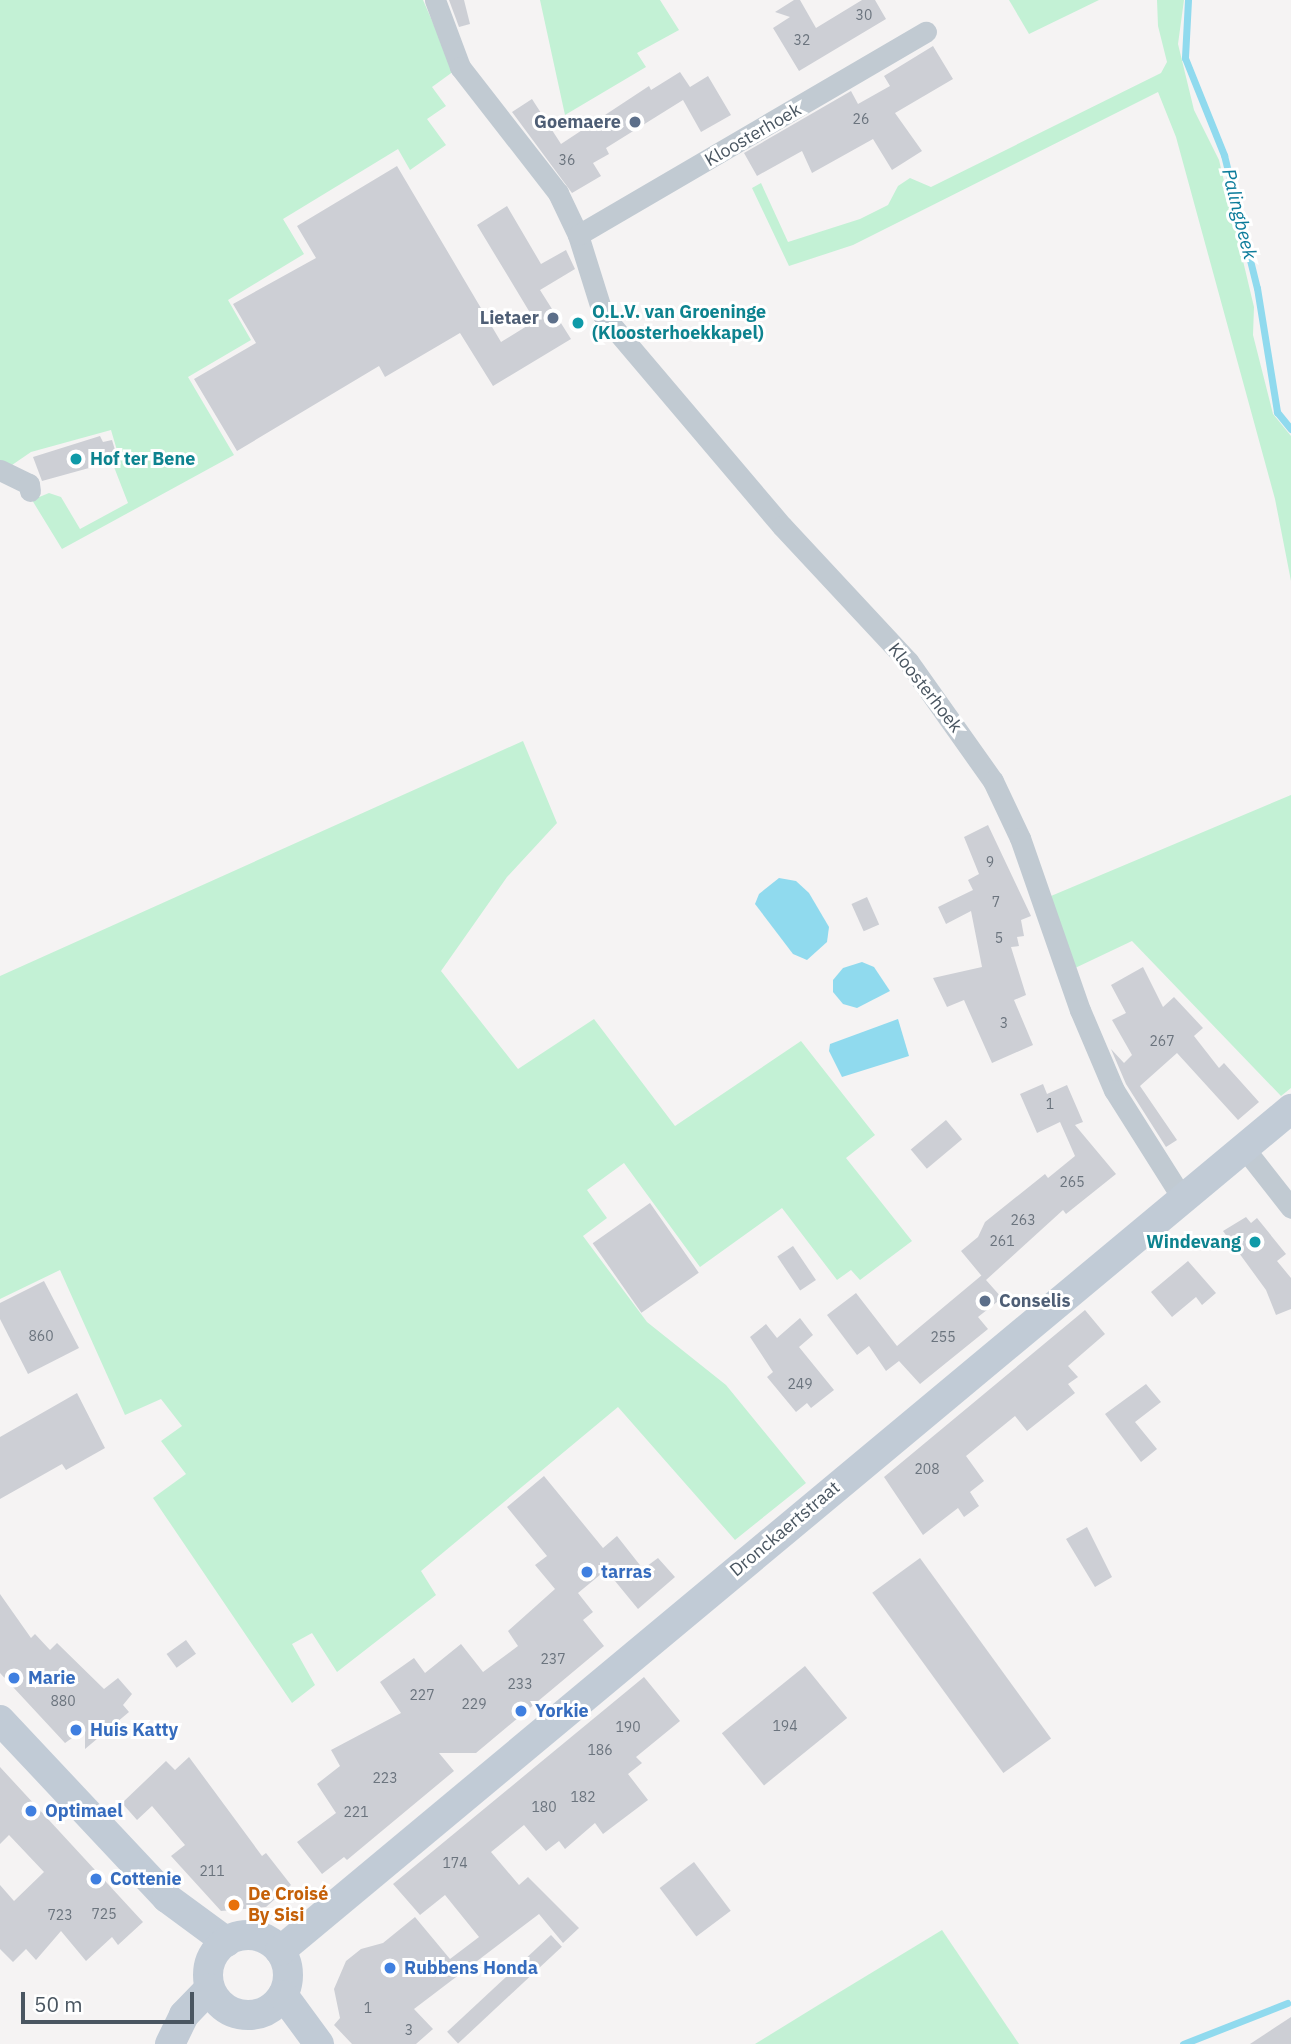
<!DOCTYPE html>
<html>
<head>
<meta charset="utf-8">
<style>
  body { margin:0 }
  #map { position:relative; width:1291px; height:2044px; overflow:hidden; background:#f5f3f3; font-family:"IBM Plex Sans",sans-serif }
  div>[style] { position:absolute }
  .green>* { inset:0; background:#c3f1d5 }
  .water>* { inset:0; background:#90daee }
  .stream>* { height:7px; margin:-3.5px; padding:0 3.5px; transform-origin:3.5px; border-radius:3.5px; background:#90daee }
  .building>* { inset:0; background:#cdcfd5; transform-origin:0 0 }
  .minor>* { height:21px; margin:-10.5px; padding:0 10.5px; transform-origin:10.5px; border-radius:10.5px; background:#c1cad2 }
  .secondary>* { height:30px; margin:-15px; padding:0 15px; transform-origin:15px; border-radius:15px; background:#c1cbd6 }
  .secondary>.ring { margin:-15px; padding:0; box-sizing:content-box; background:none; border:30px solid #c1cbd6; border-radius:50% }
  .dots>* { width:19px; height:19px; translate:-50% -50%; box-sizing:border-box; border:4px solid #fff; border-radius:50% }
  span { translate:-50% -50%; white-space:nowrap; text-align:center; line-height:1.15; -webkit-text-stroke:6px #fff; paint-order:stroke }
  .number-label { font-size:14px; color:#6b747e }
  .number-label span { -webkit-text-stroke-width:0 }
  .service-label { font-size:18px; color:#4e5e75; font-weight:700 }
  .right { translate:-100% -50%; text-align:right }
  .left { translate:0 -50%; text-align:left }
  .street-label { font-size:18px; color:#4a5661 }
  .culture-label { font-size:18px; color:#0d838f; font-weight:700 }
  .shop-label { font-size:18px; color:#366cbe; font-weight:700 }
  .food-label { font-size:18px; color:#c56008; font-weight:700 }
  .water-label { font-size:19px; color:#0c7c9b; font-style:italic }
  .scale { position:absolute; left:21px; top:1992px; width:173px; height:32px; box-sizing:border-box; border:4px solid #4a5661; border-top:0; padding-left:9px; font-size:21px; line-height:24px; white-space:nowrap; color:#4a5661; -webkit-text-stroke:5px #fff; paint-order:stroke }
</style>
</head>
<body>
<div id="map">
  <div class="green">
    <div style="clip-path:polygon(0 0,423px 0,454px 71px,432px 87px,446px 106px,427px 119px,446px 145px,410px 170px,398px 149px,283px 219px,304px 254px,228px 300px,251px 340px,188px 377px,234px 455px,62px 549px,32px 500px,49px 493px,61px 497px,80px 529px,128px 503px,114px 467px,121px 464px,111px 430px,31px 452px,12px 465px,0 464px)"></div>
    <div style="clip-path:polygon(540px 0,660px 0,679px 30px,637px 53px,646px 67px,565px 115px)"></div>
    <div style="clip-path:polygon(1009px 0,1099px 0,1029px 34px)"></div>
    <div style="clip-path:polygon(1157px 0,1184px 0,1178px 44px,1194px 110px,1219px 160px,1254px 307px,1253px 335px,1273px 414px,1291px 436px,1291px 581px,1275px 499px,1176px 137px,1158px 92px,853px 245px,789px 266px,752px 188px,761px 183px,788px 242px,860px 219px,888px 205px,898px 186px,910px 178px,931px 187px,1161px 73px,1167px 62px,1158px 26px)"></div>
    <div style="clip-path:polygon(523px 741px,557px 823px,507px 877px,441px 971px,518px 1069px,594px 1019px,675px 1126px,801px 1041px,875px 1135px,846px 1158px,912px 1241px,860px 1280px,851px 1270px,837px 1280px,782px 1208px,700px 1267px,624px 1163px,587px 1190px,607px 1218px,583px 1236px,647px 1322px,726px 1385px,806px 1483px,735px 1540px,618px 1407px,421px 1571px,436px 1595px,337px 1672px,312px 1633px,292px 1644px,315px 1685px,292px 1703px,153px 1498px,186px 1474px,161px 1441px,182px 1426px,161px 1399px,125px 1415px,60px 1270px,0 1299px,0 976px)"></div>
    <div style="clip-path:polygon(1291px 795px,1291px 1088px,1281px 1096px,1132px 941px,1073px 969px,1051px 896px)"></div>
    <div style="clip-path:polygon(942px 1930px,1019px 2044px,755px 2044px,820px 2004px)"></div>
  </div>
  <div class="water">
    <div style="clip-path:polygon(779px 878px,796px 881px,809px 893px,829px 927px,827px 942px,807px 960px,793px 954px,755px 904px,759px 894px)"></div>
    <div style="clip-path:polygon(862px 962px,874px 967px,890px 991px,857px 1008px,843px 1004px,833px 992px,833px 980px,843px 968px)"></div>
    <div style="clip-path:polygon(898px 1019px,909px 1056px,842px 1077px,829px 1051px,830px 1044px)"></div>
  </div>
  <div class="stream">
    <div style="left:1188px;top:0;width:58px;rotate:93deg"></div>
    <div style="left:1185px;top:58px;width:105px;rotate:68.1deg"></div>
    <div style="left:1224px;top:155px;width:137px;rotate:76.1deg"></div>
    <div style="left:1257px;top:288px;width:126px;rotate:80.8deg"></div>
    <div style="left:1277px;top:412px;width:22px;rotate:51deg"></div>
    <div style="left:1183px;top:2044px;width:112px;rotate:-21.5deg"></div>
  </div>
  <div class="building">
    <div style="clip-path:polygon(449px 0,464px 0,470px 24px,459px 27px)"></div>
    <div style="clip-path:polygon(794px 0,800px 0,816px 28px,862px 0,875px 0,886px 19px,799px 71px,773px 28px,790px 17px,775px 12px)"></div>
    <div style="clip-path:polygon(933px 46px,953px 79px,895px 113px,922px 151px,892px 170px,873px 139px,812px 173px,802px 151px,757px 176px,744px 153px,851px 91px,858px 104px,890px 86px,884px 76px)"></div>
    <div style="clip-path:polygon(680px 72px,690px 87px,708px 76px,731px 115px,701px 132px,683px 100px,606px 148px,609px 154px,593px 163px,601px 176px,572px 193px,512px 112px,532px 99px,561px 144px,649px 86px,651px 90px)"></div>
    <div style="clip-path:polygon(397px 166px,501px 342px,535px 321px,477px 225px,507px 206px,541px 264px,566px 250px,575px 269px,540px 290px,571px 339px,493px 386px,460px 333px,385px 377px,379px 366px,237px 451px,194px 379px,256px 343px,233px 304px,316px 258px,297px 226px)"></div>
    <div style="clip-path:polygon(100px 436px,103px 442px,112px 440px,118px 460px,42px 481px,33px 457px)"></div>
    <div style="clip-path:polygon(988px 825px,1031px 916px,1021px 920px,1024px 936px,1017px 937px,1019px 946px,1011px 947px,1026px 995px,1014px 1000px,1033px 1045px,992px 1063px,964px 1000px,947px 1007px,933px 978px,982px 967px,971px 911px,946px 924px,938px 907px,973px 890px,968px 880px,979px 874px,964px 837px)"></div>
    <div style="left:867px;top:897px;width:30px;height:17px;rotate:66deg"></div>
    <div style="clip-path:polygon(1143px 967px,1163px 1007px,1174px 997px,1203px 1028px,1194px 1036px,1219px 1068px,1224px 1063px,1259px 1102px,1238px 1120px,1177px 1053px,1140px 1086px,1177px 1140px,1166px 1147px,1126px 1084px,1111px 1049px,1124px 1063px,1132px 1055px,1112px 1020px,1126px 1013px,1111px 985px)"></div>
    <div style="clip-path:polygon(1043px 1084px,1047px 1094px,1067px 1085px,1083px 1122px,1075px 1125px,1116px 1174px,1066px 1214px,1063px 1210px,986px 1280px,1002px 1298px,978px 1317px,988px 1329px,920px 1384px,899px 1361px,886px 1371px,869px 1346px,857px 1355px,827px 1315px,856px 1293px,897px 1346px,982px 1275px,985px 1280px,961px 1251px,978px 1237px,985px 1222px,1045px 1174px,1048px 1178px,1075px 1156px,1060px 1122px,1037px 1133px,1020px 1094px)"></div>
    <div style="left:946px;top:1120px;width:25px;height:46px;rotate:50deg"></div>
    <div style="left:650px;top:1203px;width:85px;height:70px;rotate:55deg"></div>
    <div style="clip-path:polygon(1246px 1217px,1251px 1223px,1257px 1218px,1286px 1254px,1277px 1261px,1291px 1278px,1291px 1309px,1276px 1315px,1266px 1290px,1223px 1231px)"></div>
    <div style="left:793px;top:1246px;width:41px;height:19px;rotate:56deg"></div>
    <div style="clip-path:polygon(1188px 1261px,1216px 1293px,1202px 1305px,1196px 1297px,1172px 1317px,1151px 1292px)"></div>
    <div style="clip-path:polygon(44px 1281px,79px 1348px,28px 1374px,0 1319px,0 1303px)"></div>
    <div style="clip-path:polygon(1085px 1310px,1105px 1334px,1068px 1366px,1078px 1377px,1068px 1384px,1075px 1393px,1027px 1431px,1015px 1416px,966px 1456px,984px 1481px,970px 1492px,979px 1506px,964px 1517px,958px 1508px,923px 1535px,884px 1477px)"></div>
    <div style="clip-path:polygon(800px 1318px,813px 1335px,799px 1347px,834px 1390px,811px 1408px,807px 1403px,796px 1412px,767px 1377px,773px 1372px,750px 1337px,766px 1324px,777px 1338px)"></div>
    <div style="clip-path:polygon(1146px 1384px,1161px 1402px,1135px 1422px,1157px 1449px,1141px 1462px,1105px 1414px)"></div>
    <div style="clip-path:polygon(77px 1393px,105px 1448px,66px 1470px,62px 1464px,0 1499px,0 1437px)"></div>
    <div style="clip-path:polygon(544px 1476px,603px 1548px,617px 1536px,643px 1569px,658px 1558px,675px 1577px,638px 1609px,606px 1570px,578px 1593px,593px 1612px,583px 1620px,604px 1646px,476px 1753px,439px 1753px,454px 1771px,347px 1860px,344px 1857px,322px 1874px,297px 1842px,336px 1813px,317px 1784px,340px 1766px,331px 1750px,401px 1713px,380px 1682px,414px 1658px,425px 1673px,461px 1644px,483px 1672px,518px 1646px,508px 1631px,555px 1589px,535px 1565px,547px 1556px,507px 1507px)"></div>
    <div style="clip-path:polygon(1087px 1527px,1112px 1577px,1095px 1587px,1066px 1539px)"></div>
    <div style="left:920px;top:1558px;width:223px;height:59px;rotate:54deg"></div>
    <div style="clip-path:polygon(0 1594px,31px 1638px,35px 1634px,50px 1650px,57px 1643px,104px 1689px,118px 1678px,132px 1694px,123px 1705px,129px 1712px,85px 1749px,85px 1729px,65px 1743px,0 1673px)"></div>
    <div style="left:186px;top:1640px;width:17px;height:24px;rotate:54deg"></div>
    <div style="left:805px;top:1666px;width:67px;height:107px;rotate:51deg"></div>
    <div style="clip-path:polygon(644px 1677px,680px 1721px,636px 1757px,642px 1763px,628px 1774px,648px 1800px,603px 1834px,595px 1823px,565px 1849px,559px 1841px,546px 1851px,524px 1825px,491px 1852px,519px 1885px,528px 1877px,579px 1928px,563px 1943px,539px 1914px,414px 2009px,433px 2029px,416px 2044px,352px 2044px,334px 2025px,340px 2018px,334px 1989px,346px 1961px,361px 1949px,383px 1943px,415px 1917px,450px 1959px,479px 1937px,445px 1895px,420px 1915px,393px 1884px)"></div>
    <div style="clip-path:polygon(189px 1757px,262px 1856px,266px 1853px,291px 1885px,266px 1907px,221px 1911px,171px 1856px,185px 1845px,152px 1806px,137px 1820px,122px 1803px,166px 1761px,175px 1770px)"></div>
    <div style="clip-path:polygon(0 1767px,143px 1922px,118px 1945px,112px 1937px,86px 1961px,61px 1931px,36px 1960px,26px 1949px,13px 1962px,0 1949px,0 1885px,14px 1901px,44px 1872px,9px 1835px,0 1844px)"></div>
    <div style="left:694px;top:1862px;width:61px;height:43px;rotate:53deg"></div>
    <div style="left:551px;top:1935px;width:16px;height:142px;rotate:47deg"></div>
    <div style="clip-path:polygon(1291px 2017px,1291px 2044px,1250px 2044px)"></div>
  </div>
  <div class="minor">
    <div style="left:435px;top:0;width:72px;rotate:69.5deg"></div>
    <div style="left:460px;top:67px;width:160px;rotate:52.1deg"></div>
    <div style="left:558px;top:193px;width:47px;rotate:64.5deg"></div>
    <div style="left:578px;top:235px;width:84px;rotate:72.6deg"></div>
    <div style="left:603px;top:315px;width:277px;rotate:49.7deg"></div>
    <div style="left:782px;top:526px;width:185px;rotate:47deg"></div>
    <div style="left:908px;top:661px;width:147px;rotate:54.7deg"></div>
    <div style="left:993px;top:781px;width:63px;rotate:64.7deg"></div>
    <div style="left:1020px;top:838px;width:182px;rotate:70.8deg"></div>
    <div style="left:1080px;top:1010px;width:87px;rotate:67deg"></div>
    <div style="left:1114px;top:1090px;width:129px;rotate:57.7deg"></div>
    <div style="left:578px;top:235px;width:403px;rotate:-30.3deg"></div>
    <div style="left:0;top:470px;width:32px;rotate:26deg"></div>
    <div style="left:29px;top:484px;width:7px;rotate:82deg"></div>
    <div style="left:1244px;top:1148px;width:76px;rotate:51.9deg"></div>
  </div>
  <div class="secondary">
    <div style="left:0;top:1720px;width:244px;rotate:46.8deg"></div>
    <div style="left:167px;top:1898px;width:74px;rotate:36.3deg"></div>
    <div class="ring" style="left:208px;top:1935px;width:50px;height:50px"></div>
    <div style="left:280px;top:1951px;width:1316px;rotate:-39.79deg"></div>
    <div style="left:283px;top:1995px;width:61px;rotate:53.7deg"></div>
    <div style="left:170px;top:2044px;width:32px;rotate:-64deg"></div>
    <div style="left:184px;top:2015px;width:37px;rotate:-46deg"></div>
  </div>
  <div class="dots">
    <div style="left:635px;top:122px;background:#5c6f8a"></div>
    <div style="left:553px;top:318px;background:#5c6f8a"></div>
    <div style="left:578px;top:323px;background:#0f9aa8"></div>
    <div style="left:76px;top:459px;background:#0f9aa8"></div>
    <div style="left:1255px;top:1242px;background:#0f9aa8"></div>
    <div style="left:985px;top:1301px;background:#5c6f8a"></div>
    <div style="left:587px;top:1572px;background:#3f7fe0"></div>
    <div style="left:14px;top:1678px;background:#3f7fe0"></div>
    <div style="left:521px;top:1711px;background:#3f7fe0"></div>
    <div style="left:76px;top:1730px;background:#3f7fe0"></div>
    <div style="left:31px;top:1811px;background:#3f7fe0"></div>
    <div style="left:96px;top:1879px;background:#3f7fe0"></div>
    <div style="left:234px;top:1905px;background:#e8710a"></div>
    <div style="left:390px;top:1968px;background:#3f7fe0"></div>
  </div>
  <div class="number-label">
    <span style="left:864px;top:15px">30</span>
    <span style="left:802px;top:40px">32</span>
    <span style="left:861px;top:119px">26</span>
    <span style="left:567px;top:160px">36</span>
    <span style="left:990px;top:862px">9</span>
    <span style="left:996px;top:902px">7</span>
    <span style="left:999px;top:938px">5</span>
    <span style="left:1004px;top:1023px">3</span>
    <span style="left:1162px;top:1041px">267</span>
    <span style="left:1050px;top:1104px">1</span>
    <span style="left:1072px;top:1182px">265</span>
    <span style="left:1023px;top:1220px">263</span>
    <span style="left:1002px;top:1241px">261</span>
    <span style="left:41px;top:1336px">860</span>
    <span style="left:943px;top:1337px">255</span>
    <span style="left:800px;top:1384px">249</span>
    <span style="left:927px;top:1469px">208</span>
    <span style="left:553px;top:1659px">237</span>
    <span style="left:520px;top:1684px">233</span>
    <span style="left:422px;top:1695px">227</span>
    <span style="left:63px;top:1701px">880</span>
    <span style="left:474px;top:1704px">229</span>
    <span style="left:785px;top:1726px">194</span>
    <span style="left:628px;top:1727px">190</span>
    <span style="left:600px;top:1750px">186</span>
    <span style="left:385px;top:1778px">223</span>
    <span style="left:583px;top:1797px">182</span>
    <span style="left:544px;top:1807px">180</span>
    <span style="left:356px;top:1812px">221</span>
    <span style="left:455px;top:1863px">174</span>
    <span style="left:212px;top:1871px">211</span>
    <span style="left:104px;top:1914px">725</span>
    <span style="left:60px;top:1915px">723</span>
    <span style="left:368px;top:2008px">1</span>
    <span style="left:409px;top:2030px">3</span>
  </div>
  <div class="service-label">
    <span class="right" style="left:621px;top:122px">Goemaere</span>
    <span class="right" style="left:539px;top:318px">Lietaer</span>
    <span class="left" style="left:999px;top:1301px">Conselis</span>
  </div>
  <div class="street-label">
    <span style="left:753px;top:135px;rotate:-30deg">Kloosterhoek</span>
    <span style="left:925px;top:688px;rotate:52deg">Kloosterhoek</span>
    <span style="left:785px;top:1529px;rotate:-40deg">Dronckaertstraat</span>
  </div>
  <div class="culture-label">
    <span class="left" style="left:592px;top:323px">O.L.V. van Groeninge<br>(Kloosterhoekkapel)</span>
    <span class="left" style="left:90px;top:459px">Hof ter Bene</span>
    <span class="right" style="left:1241px;top:1242px">Windevang</span>
  </div>
  <div class="shop-label">
    <span class="left" style="left:601px;top:1572px">tarras</span>
    <span class="left" style="left:28px;top:1678px">Marie</span>
    <span class="left" style="left:535px;top:1711px">Yorkie</span>
    <span class="left" style="left:90px;top:1730px">Huis Katty</span>
    <span class="left" style="left:45px;top:1811px">Optimael</span>
    <span class="left" style="left:110px;top:1879px">Cottenie</span>
    <span class="left" style="left:404px;top:1968px">Rubbens Honda</span>
  </div>
  <div class="food-label">
    <span class="left" style="left:248px;top:1905px">De Croisé<br>By Sisi</span>
  </div>
  <div class="water-label">
    <span style="left:1239px;top:214px;rotate:76deg">Palingbeek</span>
  </div>
  <div class="scale">50 m</div>
</div>
</body>
</html>
